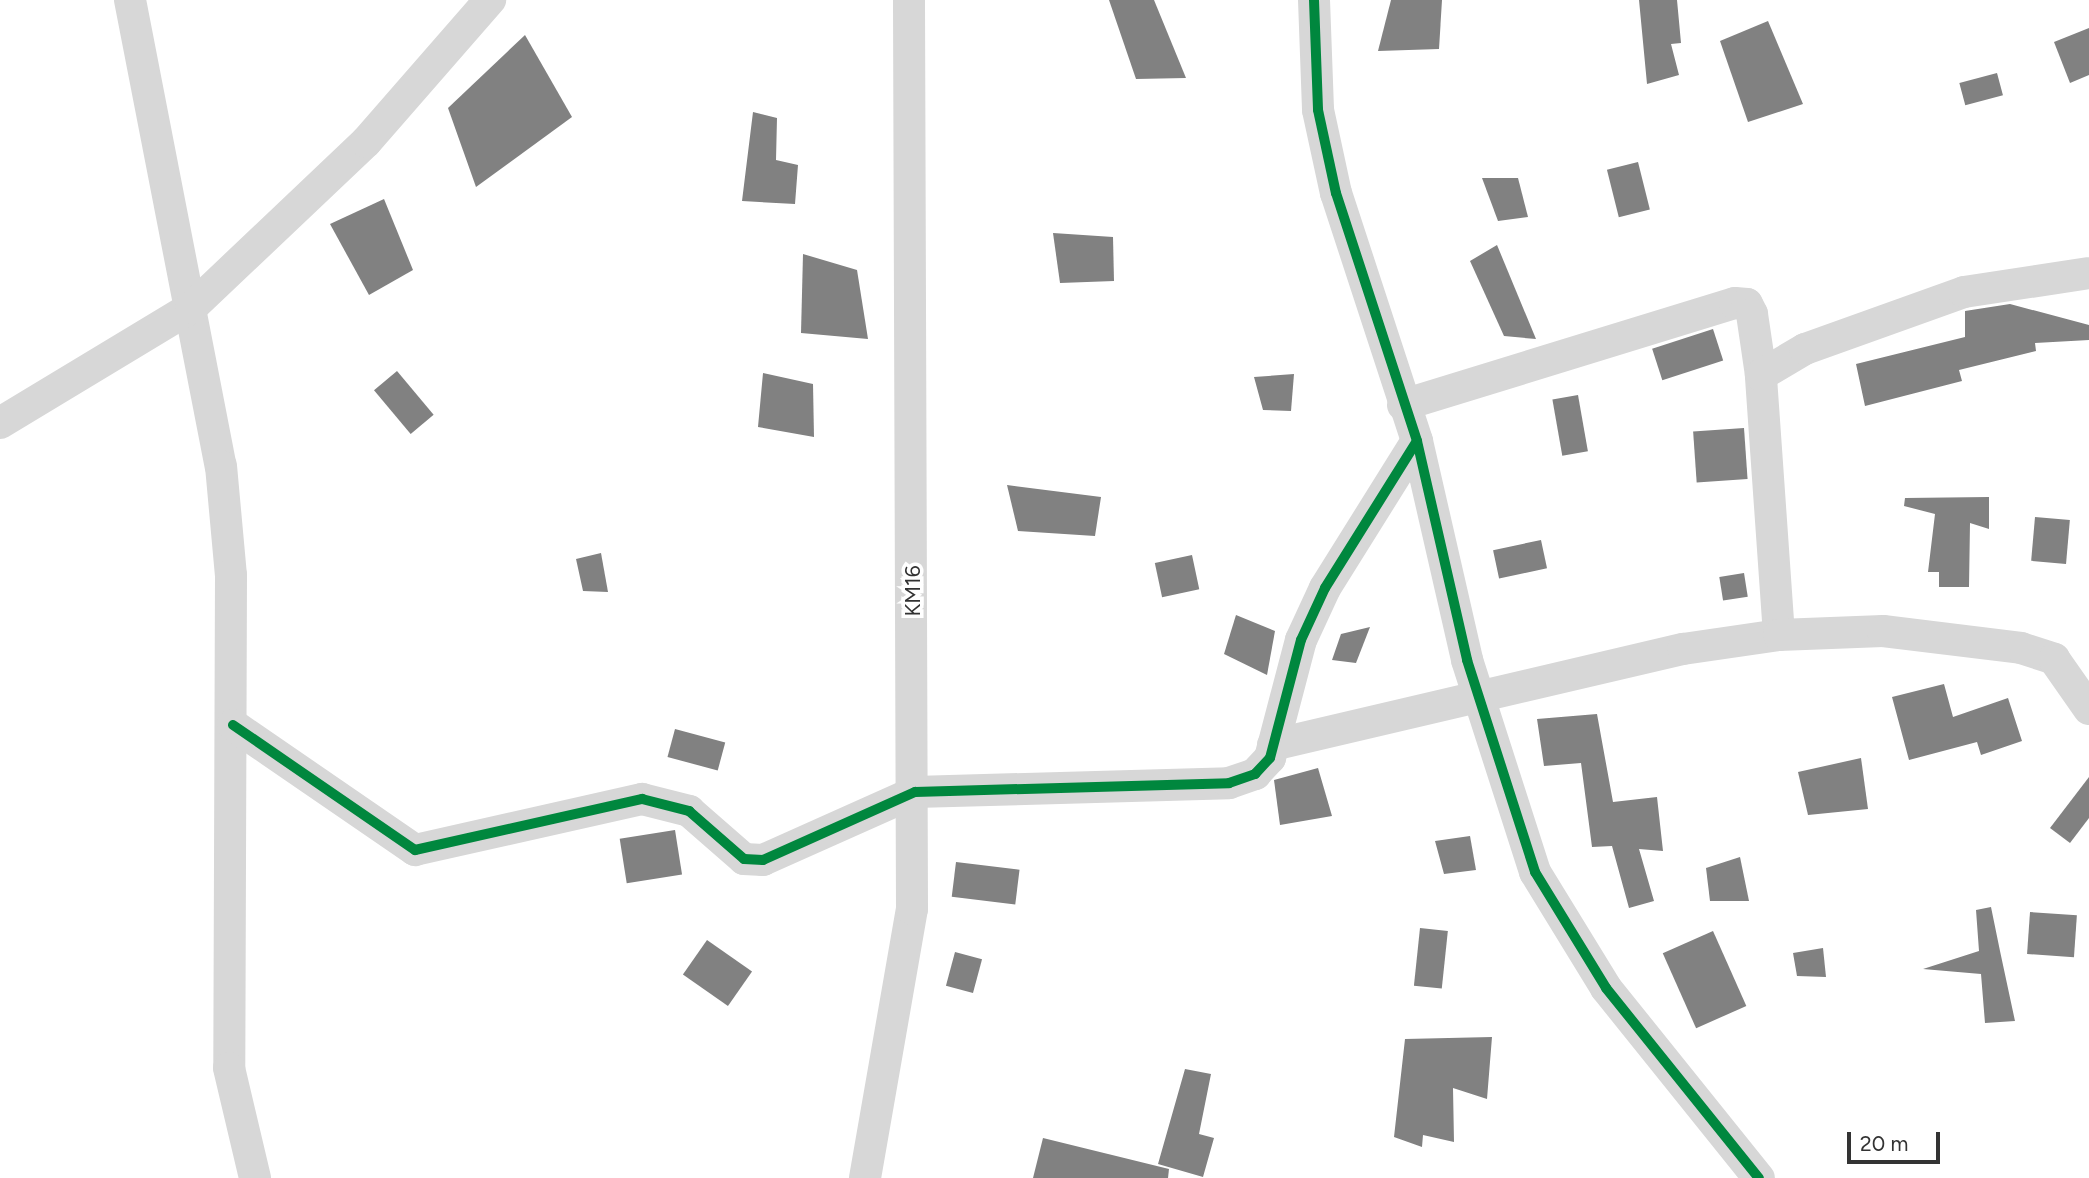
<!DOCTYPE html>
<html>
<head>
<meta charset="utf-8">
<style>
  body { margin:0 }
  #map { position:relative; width:2089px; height:1178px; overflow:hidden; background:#fff; font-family:Figtree,sans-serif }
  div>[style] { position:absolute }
  .building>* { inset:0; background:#818181; transform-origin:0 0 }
  .minor>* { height:32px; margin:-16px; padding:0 16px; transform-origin:16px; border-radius:16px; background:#d7d7d7 }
  .cycleway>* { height:10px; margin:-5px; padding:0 5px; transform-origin:5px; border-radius:5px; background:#00873e }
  span { translate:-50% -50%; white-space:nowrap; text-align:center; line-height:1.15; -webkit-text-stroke:7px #fff; paint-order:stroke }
  .street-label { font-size:21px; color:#333 }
  .scale { position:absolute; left:1847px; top:1132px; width:93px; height:32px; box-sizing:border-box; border:4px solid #333; border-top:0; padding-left:9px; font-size:21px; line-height:24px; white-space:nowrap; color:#333; -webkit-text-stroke:5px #fff; paint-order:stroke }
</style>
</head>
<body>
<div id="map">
  <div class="building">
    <div style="clip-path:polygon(1109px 0,1154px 0,1186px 78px,1136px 79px)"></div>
    <div style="clip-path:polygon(1391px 0,1442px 0,1439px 49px,1378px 51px)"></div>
    <div style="clip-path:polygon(1639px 0,1677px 0,1681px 43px,1671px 44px,1679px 75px,1647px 84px)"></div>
    <div style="clip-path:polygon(1768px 21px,1803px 104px,1748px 122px,1720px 41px)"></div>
    <div style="clip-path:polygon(2089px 28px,2089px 75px,2070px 83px,2054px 42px)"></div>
    <div style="clip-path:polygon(525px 35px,572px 117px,476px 187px,448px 108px)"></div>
    <div style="left:1997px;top:73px;width:23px;height:39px;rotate:75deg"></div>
    <div style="clip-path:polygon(753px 112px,777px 118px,776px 160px,798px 165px,795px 204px,742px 201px)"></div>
    <div style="left:1638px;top:162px;width:49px;height:32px;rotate:76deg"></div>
    <div style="clip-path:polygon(1482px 178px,1518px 178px,1528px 217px,1498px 221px)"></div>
    <div style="clip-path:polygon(384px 199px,413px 270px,369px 295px,330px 224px)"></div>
    <div style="clip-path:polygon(1053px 233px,1113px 237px,1114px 281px,1060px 283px)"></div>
    <div style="clip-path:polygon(1497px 245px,1536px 339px,1504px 336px,1470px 261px)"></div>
    <div style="clip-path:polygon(803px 254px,857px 270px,868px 339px,801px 333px)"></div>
    <div style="clip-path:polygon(2010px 304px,2089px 325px,2089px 340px,2035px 343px,2036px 351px,1959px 370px,1962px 381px,1865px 406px,1856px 364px,1965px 337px,1965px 311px)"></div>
    <div style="left:1713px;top:329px;width:33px;height:64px;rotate:72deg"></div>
    <div style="left:397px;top:371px;width:57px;height:30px;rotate:50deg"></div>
    <div style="clip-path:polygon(763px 373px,813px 384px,814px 437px,758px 427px)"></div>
    <div style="clip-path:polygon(1294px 374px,1291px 411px,1263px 410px,1254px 377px)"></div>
    <div style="left:1578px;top:395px;width:57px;height:26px;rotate:80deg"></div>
    <div style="left:1744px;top:428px;width:51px;height:51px;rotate:86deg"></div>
    <div style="clip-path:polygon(1007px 485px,1101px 497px,1095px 536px,1018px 531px)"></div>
    <div style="clip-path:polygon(1989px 497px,1989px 529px,1970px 523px,1969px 587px,1939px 587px,1939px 572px,1928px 572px,1935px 514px,1904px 506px,1905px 498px)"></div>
    <div style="left:2035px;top:517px;width:35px;height:44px;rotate:5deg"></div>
    <div style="left:1541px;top:540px;width:29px;height:49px;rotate:78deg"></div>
    <div style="clip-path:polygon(601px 553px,608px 592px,583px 591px,576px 559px)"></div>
    <div style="left:1192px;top:555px;width:35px;height:38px;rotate:78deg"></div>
    <div style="left:1744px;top:573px;width:24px;height:25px;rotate:81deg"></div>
    <div style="clip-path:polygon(1236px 615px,1275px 631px,1267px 675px,1224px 654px)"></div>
    <div style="clip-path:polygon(1370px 627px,1356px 663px,1332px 660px,1341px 634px)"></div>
    <div style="clip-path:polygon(1944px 684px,1953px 717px,2008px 698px,2022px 741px,1981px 755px,1977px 742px,1909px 760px,1892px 697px)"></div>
    <div style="clip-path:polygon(1597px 714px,1613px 802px,1657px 797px,1663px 851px,1639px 849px,1654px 901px,1629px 908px,1612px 846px,1592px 847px,1581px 763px,1544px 766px,1537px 719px)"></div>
    <div style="left:675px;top:729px;width:52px;height:29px;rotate:15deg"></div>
    <div style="clip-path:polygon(1861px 758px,1868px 809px,1808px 815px,1798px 772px)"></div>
    <div style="clip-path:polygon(1318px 768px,1332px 816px,1280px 825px,1274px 780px)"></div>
    <div style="clip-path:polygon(2089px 777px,2089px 818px,2070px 843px,2050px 828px)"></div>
    <div style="left:675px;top:830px;width:45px;height:56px;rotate:81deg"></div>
    <div style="clip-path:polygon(1470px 836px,1476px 870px,1444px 874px,1435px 841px)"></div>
    <div style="clip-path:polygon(1740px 857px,1749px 901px,1710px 901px,1706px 868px)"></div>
    <div style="left:956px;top:862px;width:64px;height:35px;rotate:7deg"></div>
    <div style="clip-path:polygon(1991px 907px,2000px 951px,2015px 1021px,1985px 1023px,1981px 974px,1923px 969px,1979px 951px,1976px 910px)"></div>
    <div style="left:2030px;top:912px;width:47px;height:42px;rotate:4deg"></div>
    <div style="left:1420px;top:928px;width:28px;height:58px;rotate:6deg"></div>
    <div style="left:1713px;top:931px;width:82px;height:55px;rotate:66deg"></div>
    <div style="left:707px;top:940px;width:55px;height:42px;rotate:35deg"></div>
    <div style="clip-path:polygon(1823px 948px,1826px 977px,1797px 976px,1793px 953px)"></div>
    <div style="left:955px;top:952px;width:28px;height:35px;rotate:15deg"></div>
    <div style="clip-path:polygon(1492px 1037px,1487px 1099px,1453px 1088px,1454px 1142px,1423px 1135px,1422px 1147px,1394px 1137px,1405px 1039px)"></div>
    <div style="clip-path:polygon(1185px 1069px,1211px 1074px,1199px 1134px,1214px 1138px,1203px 1177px,1158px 1164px)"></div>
    <div style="clip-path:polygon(1043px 1138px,1169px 1169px,1168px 1178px,1033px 1178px)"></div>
  </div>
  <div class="minor">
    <div style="left:130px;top:0;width:475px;rotate:79deg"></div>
    <div style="left:221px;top:466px;width:109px;rotate:84.8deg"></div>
    <div style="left:231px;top:575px;width:493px;rotate:90.2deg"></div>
    <div style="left:229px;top:1068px;width:113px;rotate:76.7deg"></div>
    <div style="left:1314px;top:0;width:110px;rotate:87.9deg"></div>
    <div style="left:1318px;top:110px;width:85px;rotate:77.8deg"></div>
    <div style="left:1336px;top:193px;width:261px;rotate:71.9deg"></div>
    <div style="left:1417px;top:441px;width:225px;rotate:77.1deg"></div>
    <div style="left:1467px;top:660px;width:223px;rotate:72.2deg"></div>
    <div style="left:1535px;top:872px;width:136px;rotate:58.5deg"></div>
    <div style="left:1606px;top:988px;width:244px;rotate:51.2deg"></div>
    <div style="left:1403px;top:405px;width:347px;rotate:-17.1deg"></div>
    <div style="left:1735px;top:303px;width:12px;rotate:5deg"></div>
    <div style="left:1747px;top:304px;width:11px;rotate:63deg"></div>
    <div style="left:1752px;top:314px;width:62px;rotate:81.6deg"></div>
    <div style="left:0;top:423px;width:223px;rotate:-31.1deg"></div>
    <div style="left:191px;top:308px;width:241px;rotate:-43.5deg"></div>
    <div style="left:366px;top:142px;width:189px;rotate:-48.9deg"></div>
    <div style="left:1779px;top:635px;width:261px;rotate:-94deg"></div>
    <div style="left:1761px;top:375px;width:51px;rotate:-30.6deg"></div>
    <div style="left:1805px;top:349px;width:169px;rotate:-19.7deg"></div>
    <div style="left:1964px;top:292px;width:126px;rotate:-8.6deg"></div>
    <div style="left:233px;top:725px;width:221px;rotate:34.5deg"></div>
    <div style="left:415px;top:850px;width:233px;rotate:-12.7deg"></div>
    <div style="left:642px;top:799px;width:49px;rotate:14.3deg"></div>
    <div style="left:689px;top:811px;width:73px;rotate:41.1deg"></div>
    <div style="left:744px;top:859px;width:19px;rotate:3deg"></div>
    <div style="left:763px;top:860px;width:167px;rotate:-24.1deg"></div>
    <div style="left:915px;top:792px;width:314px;rotate:-1.6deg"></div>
    <div style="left:1229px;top:783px;width:28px;rotate:-19deg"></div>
    <div style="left:1255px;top:774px;width:22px;rotate:-47deg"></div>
    <div style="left:1270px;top:758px;width:122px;rotate:-75.3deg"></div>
    <div style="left:1301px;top:640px;width:57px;rotate:-65.2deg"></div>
    <div style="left:1325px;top:588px;width:173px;rotate:-58deg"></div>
    <div style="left:1273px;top:745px;width:421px;rotate:-13.2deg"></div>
    <div style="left:1683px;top:649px;width:97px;rotate:-8.3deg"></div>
    <div style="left:1779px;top:635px;width:104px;rotate:-2.2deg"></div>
    <div style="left:1883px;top:631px;width:139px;rotate:7deg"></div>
    <div style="left:2021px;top:648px;width:35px;rotate:18deg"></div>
    <div style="left:2054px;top:659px;width:61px;rotate:55deg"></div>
    <div style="left:865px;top:1178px;width:273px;rotate:-80.1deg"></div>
    <div style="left:912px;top:909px;width:909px;rotate:-90.19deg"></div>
  </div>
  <div class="cycleway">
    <div style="left:1314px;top:0;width:110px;rotate:87.9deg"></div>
    <div style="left:1318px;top:110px;width:85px;rotate:77.8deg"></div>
    <div style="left:1336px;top:193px;width:261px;rotate:71.9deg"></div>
    <div style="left:1417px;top:441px;width:225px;rotate:77.1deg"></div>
    <div style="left:1467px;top:660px;width:223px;rotate:72.2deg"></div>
    <div style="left:1535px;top:872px;width:136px;rotate:58.5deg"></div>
    <div style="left:1606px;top:988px;width:244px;rotate:51.2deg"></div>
    <div style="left:233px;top:725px;width:221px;rotate:34.5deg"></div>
    <div style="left:415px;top:850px;width:233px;rotate:-12.7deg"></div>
    <div style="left:642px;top:799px;width:49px;rotate:14.3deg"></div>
    <div style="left:689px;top:811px;width:73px;rotate:41.1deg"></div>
    <div style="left:744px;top:859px;width:19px;rotate:3deg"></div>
    <div style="left:763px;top:860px;width:167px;rotate:-24.1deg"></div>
    <div style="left:915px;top:792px;width:314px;rotate:-1.6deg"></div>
    <div style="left:1229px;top:783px;width:28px;rotate:-19deg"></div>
    <div style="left:1255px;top:774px;width:22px;rotate:-47deg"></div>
    <div style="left:1270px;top:758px;width:122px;rotate:-75.3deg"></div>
    <div style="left:1301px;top:640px;width:57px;rotate:-65.2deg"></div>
    <div style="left:1325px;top:588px;width:173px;rotate:-58deg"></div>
  </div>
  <div class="street-label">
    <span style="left:913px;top:591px;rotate:-90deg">KM16</span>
  </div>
  <div class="scale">20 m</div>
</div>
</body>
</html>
